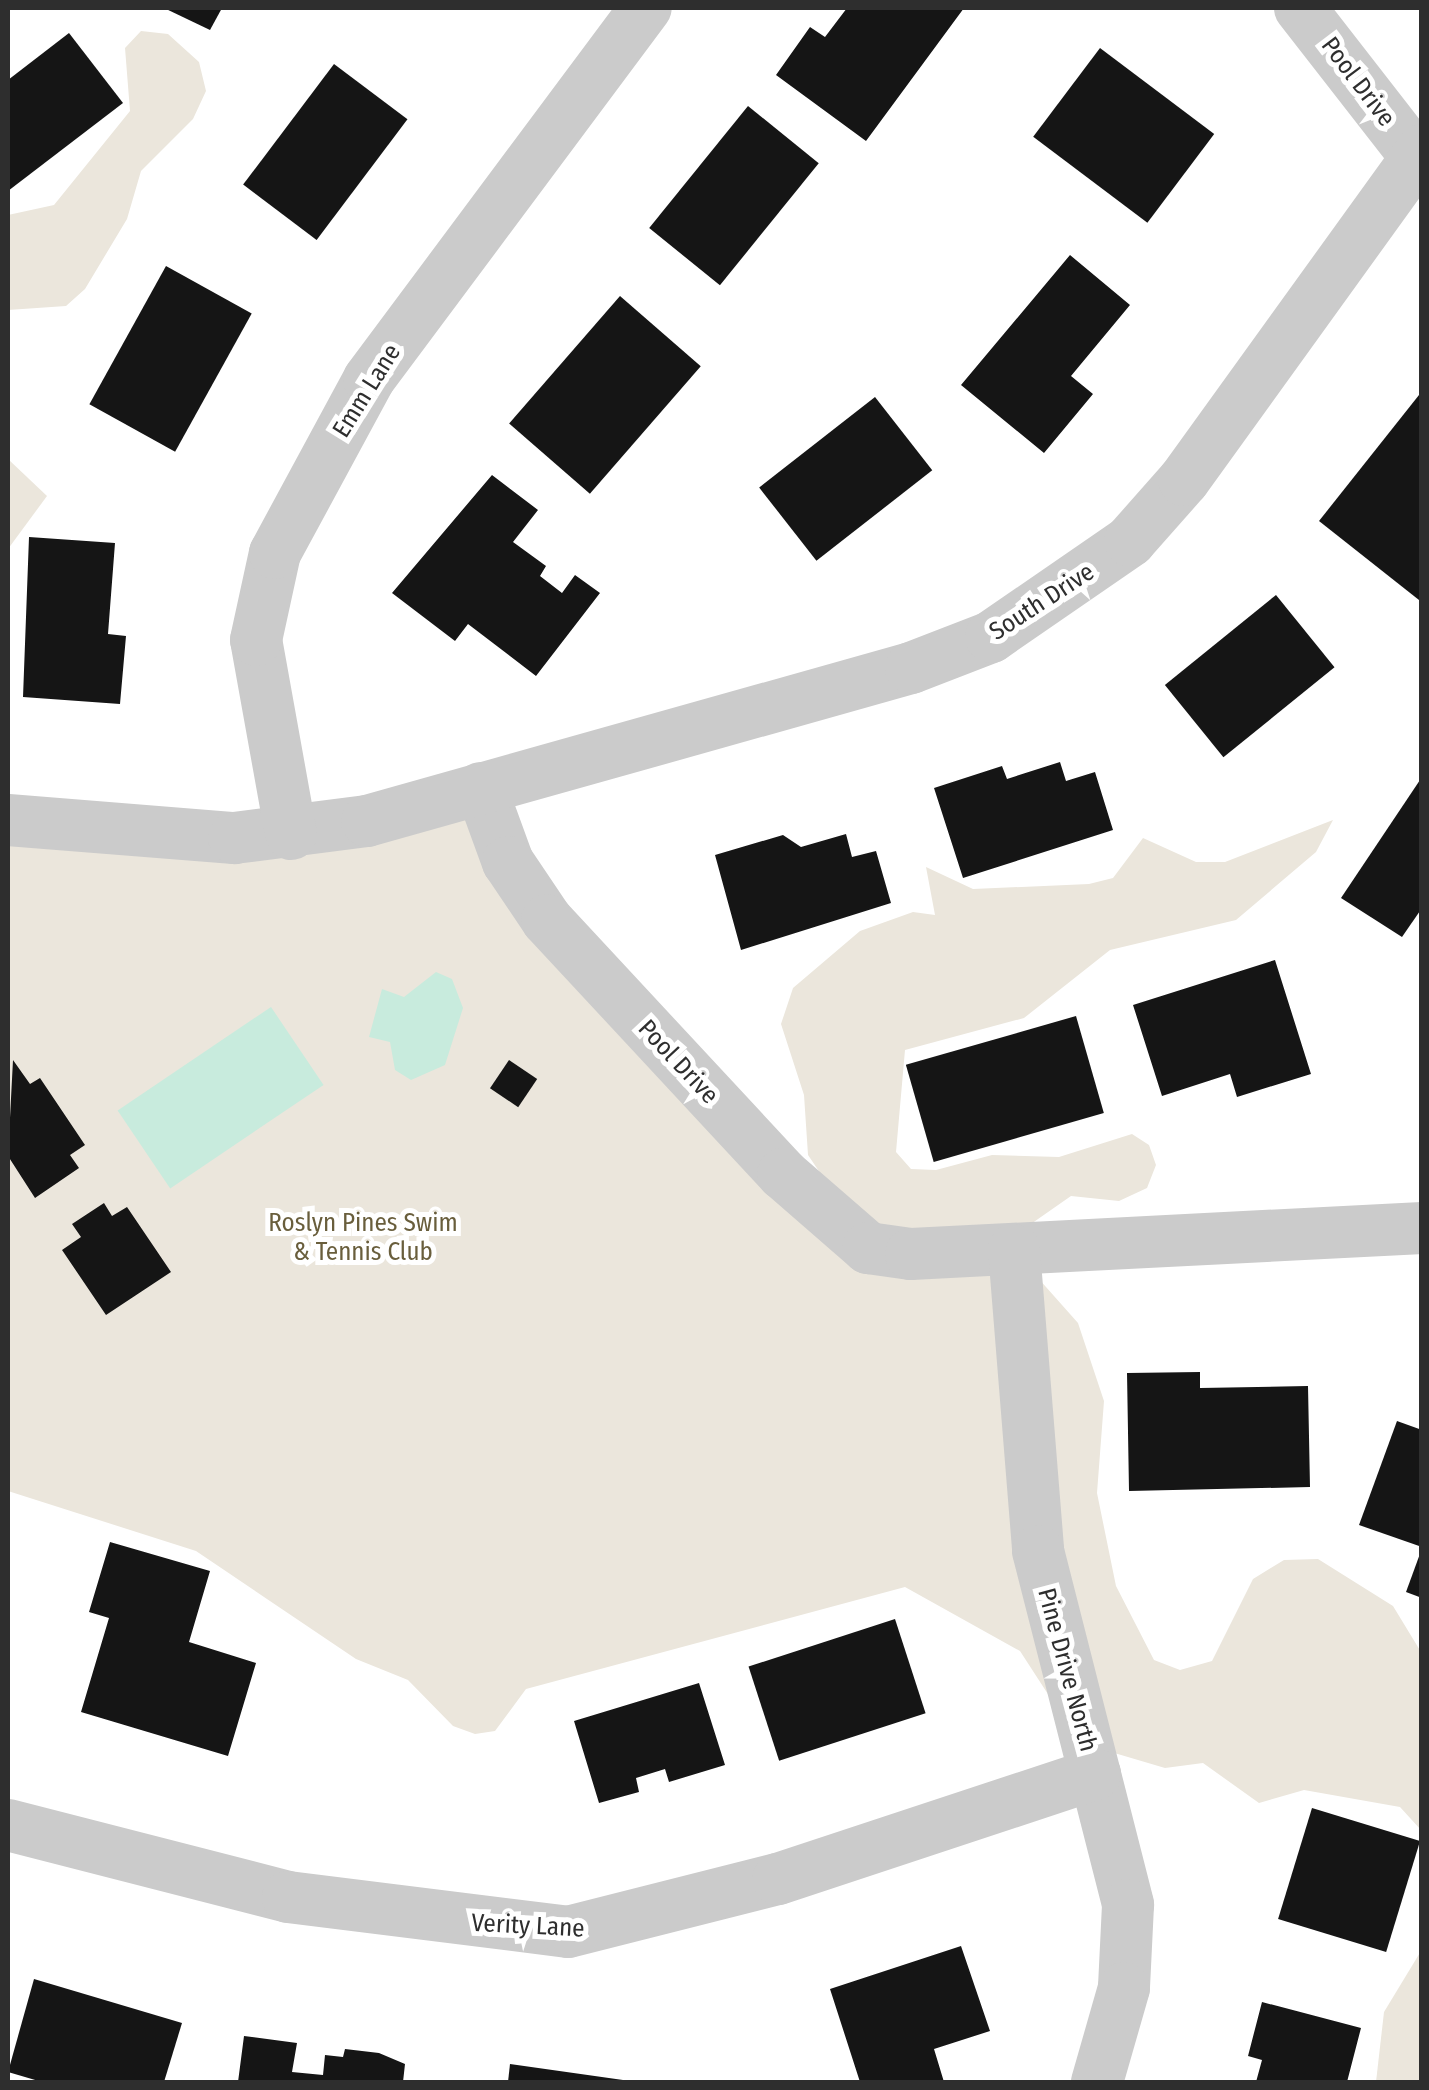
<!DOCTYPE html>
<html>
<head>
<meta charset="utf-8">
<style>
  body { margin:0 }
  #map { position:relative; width:1429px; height:2090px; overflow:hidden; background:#fff; font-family:"Fira Sans Condensed",sans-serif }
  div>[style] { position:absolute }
  .green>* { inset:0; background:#ebe6dc }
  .water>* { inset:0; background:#c8ebdd; transform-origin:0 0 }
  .building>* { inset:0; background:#151515; transform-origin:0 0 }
  .minor>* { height:52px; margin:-26px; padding:0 26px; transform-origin:26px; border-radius:26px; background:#cbcbcb }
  span { translate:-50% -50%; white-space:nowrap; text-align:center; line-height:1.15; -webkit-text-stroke:10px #fff; paint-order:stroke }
  .street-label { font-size:25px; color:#2e2e2e }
  .park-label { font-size:25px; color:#695e3c }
  .frame { position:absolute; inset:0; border:10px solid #2e2e2e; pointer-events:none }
</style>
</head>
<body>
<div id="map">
  <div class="green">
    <div style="clip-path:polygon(141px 31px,168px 34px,199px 62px,206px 91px,193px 119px,141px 171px,127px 219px,85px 289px,66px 306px,8px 310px,8px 215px,54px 205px,130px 111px,125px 48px)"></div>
    <div style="clip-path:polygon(8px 459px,47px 496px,8px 549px)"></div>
    <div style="clip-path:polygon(481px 788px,497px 838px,827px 1183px,808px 1155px,804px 1095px,781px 1024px,793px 988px,860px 931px,913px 912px,935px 915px,926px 867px,973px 889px,1089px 884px,1113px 878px,1143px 838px,1196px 862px,1225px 862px,1333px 820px,1316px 852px,1236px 920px,1110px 950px,1024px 1018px,905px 1050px,896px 1152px,911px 1169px,936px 1170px,992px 1155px,1059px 1157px,1132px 1134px,1149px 1145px,1156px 1165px,1147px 1188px,1119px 1201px,1071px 1196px,1018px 1233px,1038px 1278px,1078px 1323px,1104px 1401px,1097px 1493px,1116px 1586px,1154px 1660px,1180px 1670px,1212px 1661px,1253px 1579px,1284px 1560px,1318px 1559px,1393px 1606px,1421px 1652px,1421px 1830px,1400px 1807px,1304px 1790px,1259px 1803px,1203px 1763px,1165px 1768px,1111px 1752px,1055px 1705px,1020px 1651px,905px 1587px,526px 1689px,495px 1731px,475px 1734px,453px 1726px,408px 1680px,356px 1659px,196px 1551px,8px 1491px,8px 820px,177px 837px)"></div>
    <div style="clip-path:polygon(1421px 1951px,1421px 2082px,1376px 2082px,1384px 2012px)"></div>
  </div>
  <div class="water">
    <div style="clip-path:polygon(436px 972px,452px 979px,463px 1008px,445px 1065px,411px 1080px,395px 1070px,390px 1042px,369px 1037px,382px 989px,404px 997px)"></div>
    <div style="left:271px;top:1007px;width:94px;height:185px;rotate:56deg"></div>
  </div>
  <div class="building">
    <div style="clip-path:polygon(164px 8px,222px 8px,210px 30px)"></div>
    <div style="clip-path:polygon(847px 8px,964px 8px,866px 141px,776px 75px,810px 27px,825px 37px)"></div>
    <div style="clip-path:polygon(69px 33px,123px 103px,8px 191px,8px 80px)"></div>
    <div style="left:1100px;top:48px;width:143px;height:111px;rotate:37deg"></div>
    <div style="left:334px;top:64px;width:92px;height:151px;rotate:37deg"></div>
    <div style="left:748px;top:106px;width:91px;height:157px;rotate:39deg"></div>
    <div style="clip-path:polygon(1070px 255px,1130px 305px,1071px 376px,1093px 394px,1044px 453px,961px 385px)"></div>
    <div style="left:166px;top:266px;width:98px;height:158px;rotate:29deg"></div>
    <div style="left:620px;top:296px;width:107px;height:169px;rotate:41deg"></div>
    <div style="clip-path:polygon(1419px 395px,1422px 397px,1419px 600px,1319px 521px)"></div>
    <div style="left:875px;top:397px;width:93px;height:147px;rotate:52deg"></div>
    <div style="clip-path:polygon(492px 475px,538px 510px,513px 542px,546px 566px,540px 576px,562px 593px,575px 575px,600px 593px,536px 676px,468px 624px,455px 641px,392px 593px)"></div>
    <div style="clip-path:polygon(29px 537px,115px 543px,108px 634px,126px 636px,120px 704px,23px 697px)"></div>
    <div style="left:1276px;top:595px;width:93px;height:143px;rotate:51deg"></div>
    <div style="clip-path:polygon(1060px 762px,1066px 781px,1095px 772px,1113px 830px,963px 878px,934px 788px,1002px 766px,1007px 779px)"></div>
    <div style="clip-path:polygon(1422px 777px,1422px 908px,1402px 937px,1341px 898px)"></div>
    <div style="clip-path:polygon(846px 834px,852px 857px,876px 851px,891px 903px,741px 950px,715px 855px,783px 835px,801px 847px)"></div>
    <div style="clip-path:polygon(1275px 960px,1311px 1074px,1237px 1097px,1230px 1074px,1162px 1096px,1133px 1005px)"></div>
    <div style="left:1076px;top:1016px;width:101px;height:177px;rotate:74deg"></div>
    <div style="clip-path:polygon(13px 1060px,30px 1084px,40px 1078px,85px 1145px,70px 1155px,79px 1168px,35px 1198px,8px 1156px)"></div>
    <div style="left:509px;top:1060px;width:34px;height:34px;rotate:34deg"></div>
    <div style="clip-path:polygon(104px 1203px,112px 1216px,127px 1207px,171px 1272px,106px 1315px,62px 1250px,81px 1237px,72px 1224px)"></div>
    <div style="clip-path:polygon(1200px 1372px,1200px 1388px,1308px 1386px,1310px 1487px,1129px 1491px,1127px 1373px)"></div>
    <div style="clip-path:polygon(1397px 1421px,1422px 1430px,1422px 1547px,1359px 1525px)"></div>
    <div style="clip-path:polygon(110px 1542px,210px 1571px,189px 1642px,256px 1663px,228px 1756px,81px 1712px,109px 1618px,89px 1612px)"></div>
    <div style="clip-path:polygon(1421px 1551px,1422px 1551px,1422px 1598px,1406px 1592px)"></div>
    <div style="left:895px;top:1619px;width:99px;height:154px;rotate:72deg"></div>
    <div style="clip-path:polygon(699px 1683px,725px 1765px,669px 1782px,665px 1769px,636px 1778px,639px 1792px,599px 1803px,574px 1721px)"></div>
    <div style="left:1312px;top:1808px;width:113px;height:116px;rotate:17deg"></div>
    <div style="clip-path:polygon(961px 1946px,990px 2031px,934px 2049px,944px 2082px,860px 2082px,830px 1989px)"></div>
    <div style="clip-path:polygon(34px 1979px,182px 2023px,164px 2082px,42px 2082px,8px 2072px)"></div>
    <div style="clip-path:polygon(1262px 2002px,1361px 2028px,1347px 2082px,1256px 2082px,1262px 2060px,1248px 2056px)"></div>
    <div style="clip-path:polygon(244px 2036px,297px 2043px,292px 2072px,323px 2075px,325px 2055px,343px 2057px,345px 2049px,379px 2053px,405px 2064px,403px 2082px,238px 2082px)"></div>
    <div style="clip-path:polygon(510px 2064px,623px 2080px,623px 2082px,508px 2082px)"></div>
  </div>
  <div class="minor">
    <div style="left:1300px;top:8px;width:189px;rotate:52.1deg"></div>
    <div style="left:481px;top:788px;width:79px;rotate:70deg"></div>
    <div style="left:508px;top:862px;width:70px;rotate:56.1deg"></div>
    <div style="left:547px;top:920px;width:347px;rotate:47.1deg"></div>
    <div style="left:783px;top:1174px;width:113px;rotate:41deg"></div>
    <div style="left:868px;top:1248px;width:43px;rotate:7.9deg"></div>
    <div style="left:911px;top:1254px;width:512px;rotate:-2.91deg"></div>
    <div style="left:8px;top:820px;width:227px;rotate:4.6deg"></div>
    <div style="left:234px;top:838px;width:134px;rotate:-7.3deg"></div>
    <div style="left:367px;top:821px;width:565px;rotate:-15.71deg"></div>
    <div style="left:911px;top:668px;width:86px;rotate:-21.2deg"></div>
    <div style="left:991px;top:637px;width:169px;rotate:-34.6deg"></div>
    <div style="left:1130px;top:541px;width:81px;rotate:-48.5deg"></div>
    <div style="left:1184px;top:480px;width:407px;rotate:-54.2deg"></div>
    <div style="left:291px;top:834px;width:197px;rotate:-100.2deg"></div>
    <div style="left:256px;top:640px;width:89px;rotate:-77.7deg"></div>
    <div style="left:275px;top:553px;width:198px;rotate:-61.6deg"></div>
    <div style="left:369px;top:379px;width:463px;rotate:-53.3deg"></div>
    <div style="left:1014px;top:1250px;width:302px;rotate:85.4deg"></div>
    <div style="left:1038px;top:1551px;width:365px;rotate:75.7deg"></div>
    <div style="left:1128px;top:1905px;width:83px;rotate:92.8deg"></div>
    <div style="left:1124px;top:1988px;width:98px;rotate:106deg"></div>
    <div style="left:8px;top:1825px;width:289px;rotate:14.4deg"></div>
    <div style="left:288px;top:1897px;width:282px;rotate:7.1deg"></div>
    <div style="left:568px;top:1932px;width:217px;rotate:-14.2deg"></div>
    <div style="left:778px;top:1879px;width:334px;rotate:-18.3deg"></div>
  </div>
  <div class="street-label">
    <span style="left:1358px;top:82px;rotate:53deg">Pool Drive</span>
    <span style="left:367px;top:391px;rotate:-58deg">Emm Lane</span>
    <span style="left:1042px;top:602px;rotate:-33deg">South Drive</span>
    <span style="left:678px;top:1062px;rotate:47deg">Pool Drive</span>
    <span style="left:1067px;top:1670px;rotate:75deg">Pine Drive North</span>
    <span style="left:528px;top:1926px;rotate:3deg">Verity Lane</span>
  </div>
  <div class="park-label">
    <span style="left:363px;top:1238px">Roslyn Pines Swim<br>&amp; Tennis Club</span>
  </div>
  <div class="frame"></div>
</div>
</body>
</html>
